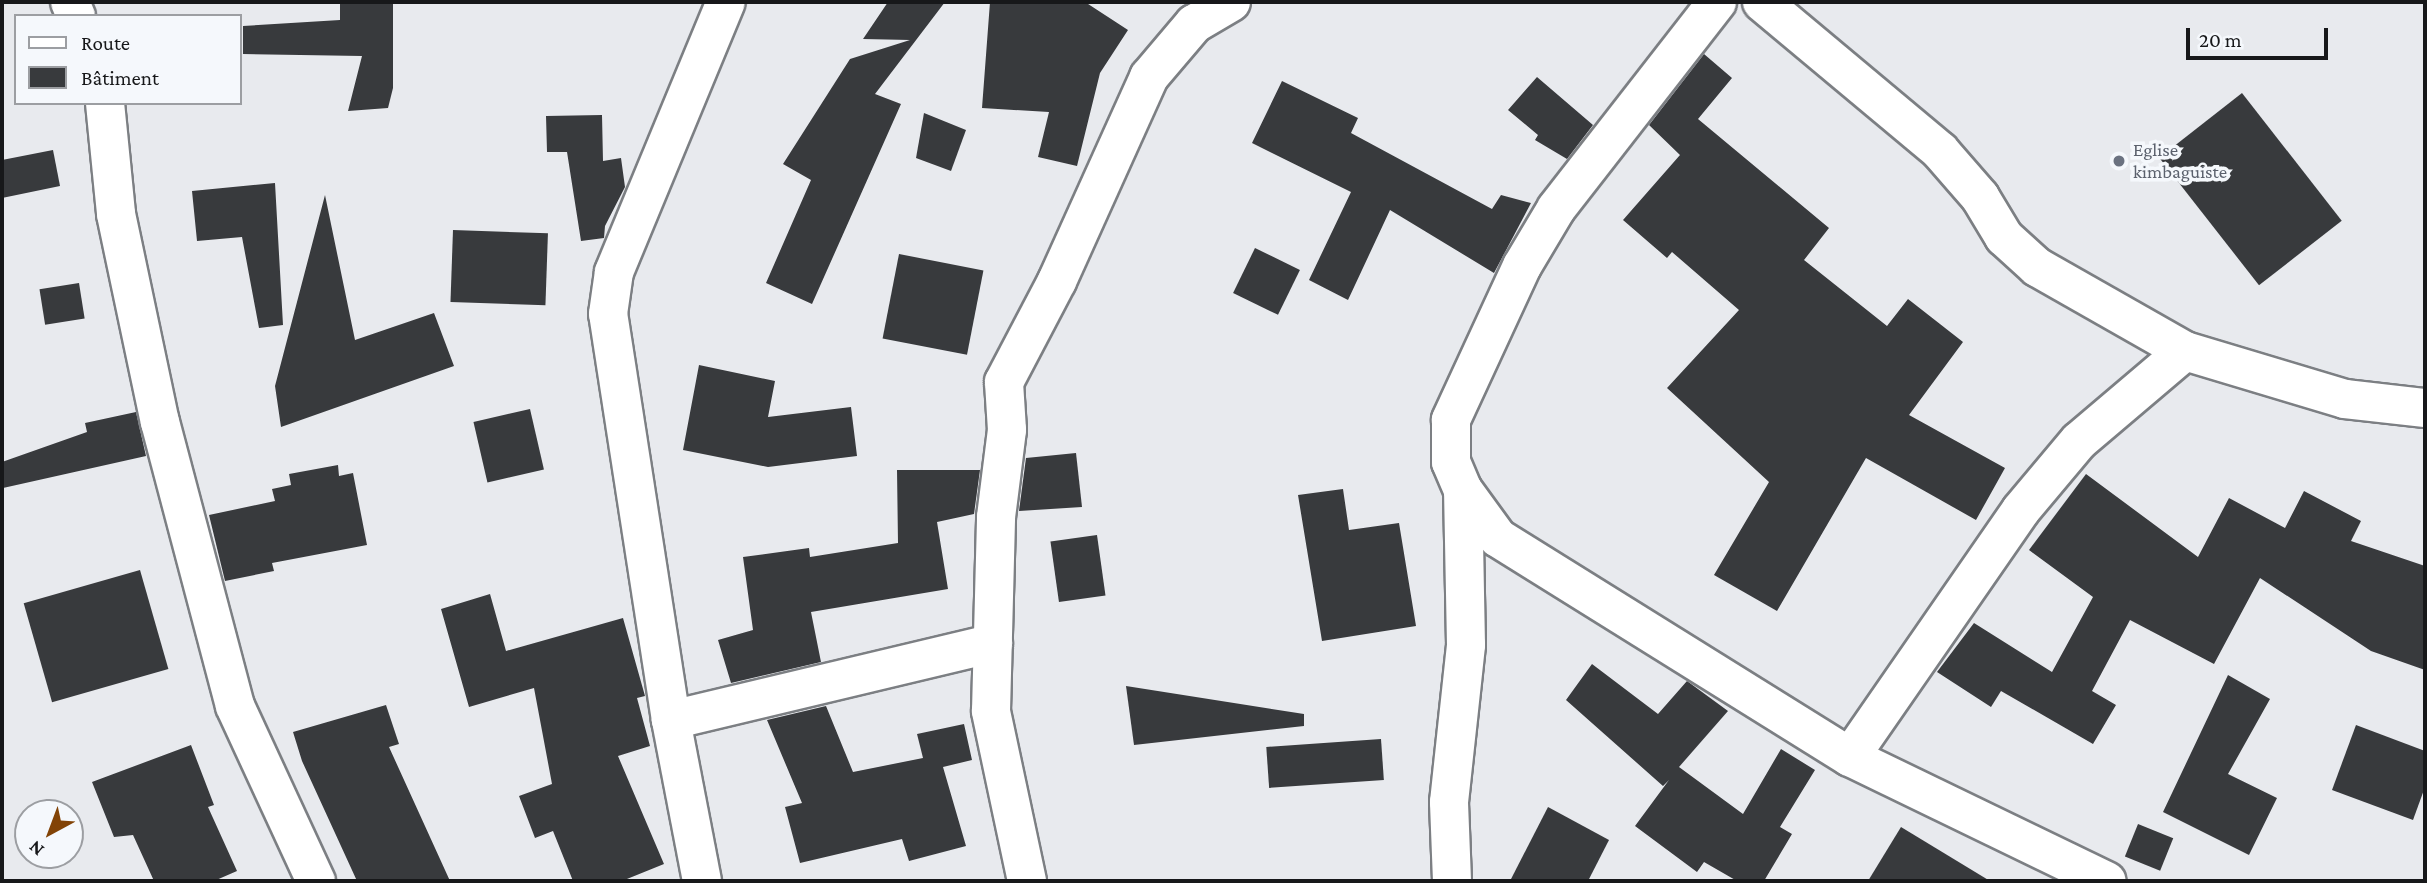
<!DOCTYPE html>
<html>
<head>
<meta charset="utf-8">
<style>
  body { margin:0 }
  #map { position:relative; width:2427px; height:883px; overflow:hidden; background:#e8eaee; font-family:"Crimson Pro",serif }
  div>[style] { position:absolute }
  .building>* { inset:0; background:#383a3d; transform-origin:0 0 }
  .roads { filter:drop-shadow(2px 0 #7c7f83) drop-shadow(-2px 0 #7c7f83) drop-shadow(0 2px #7c7f83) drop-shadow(0 -2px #7c7f83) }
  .minor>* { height:38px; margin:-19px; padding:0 19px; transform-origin:19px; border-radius:19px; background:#fff }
  .dots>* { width:19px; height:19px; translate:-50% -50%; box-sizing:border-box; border:4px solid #f5f8fc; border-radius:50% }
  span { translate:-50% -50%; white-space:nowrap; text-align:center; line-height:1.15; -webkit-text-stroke:7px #f5f8fc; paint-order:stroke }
  .worship-label { font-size:19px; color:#5b616d }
  .left { translate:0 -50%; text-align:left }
  .frame { position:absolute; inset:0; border:4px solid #17181a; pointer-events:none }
  .legend { position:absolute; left:14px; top:14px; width:228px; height:91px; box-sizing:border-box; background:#f5f8fc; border:2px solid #9c9ea2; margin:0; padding:9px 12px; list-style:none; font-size:21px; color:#17181a }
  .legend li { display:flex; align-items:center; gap:14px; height:35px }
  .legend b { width:35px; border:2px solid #9c9ea2 }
  .north { position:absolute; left:14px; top:799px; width:70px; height:70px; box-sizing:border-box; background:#f5f8fc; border:2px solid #9c9ea2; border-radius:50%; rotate:221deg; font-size:19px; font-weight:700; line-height:28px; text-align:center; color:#17181a }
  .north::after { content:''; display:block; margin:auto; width:24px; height:32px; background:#824306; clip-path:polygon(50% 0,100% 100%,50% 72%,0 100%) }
  .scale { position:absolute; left:2186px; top:28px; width:142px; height:32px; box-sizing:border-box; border:4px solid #17181a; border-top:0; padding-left:9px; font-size:21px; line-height:24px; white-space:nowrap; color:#17181a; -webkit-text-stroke:5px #f5f8fc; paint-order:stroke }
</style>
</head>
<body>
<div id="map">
  <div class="building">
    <div style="clip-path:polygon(340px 2px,393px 2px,393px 88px,388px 108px,348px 111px,362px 56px,243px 54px,243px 26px,340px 20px)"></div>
    <div style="clip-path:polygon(888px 2px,945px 2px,875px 94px,901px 104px,812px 304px,766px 283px,811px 180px,783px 164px,850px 59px,910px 40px,863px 39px)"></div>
    <div style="clip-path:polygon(990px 2px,1085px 2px,1128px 30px,1100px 73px,1077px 166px,1038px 157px,1049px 112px,982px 108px)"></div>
    <div style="clip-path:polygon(1704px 54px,1732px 78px,1698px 119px,1829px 228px,1804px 260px,1887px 326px,1908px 299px,1963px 342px,1909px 415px,2005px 468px,1976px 520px,1866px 458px,1777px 611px,1714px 575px,1769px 482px,1667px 388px,1739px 310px,1672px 252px,1667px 258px,1623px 220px,1680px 155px,1649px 125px)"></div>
    <div style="clip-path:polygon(1537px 77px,1593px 125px,1567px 159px,1535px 140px,1538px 135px,1508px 110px)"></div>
    <div style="clip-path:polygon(1282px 81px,1358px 118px,1351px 133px,1492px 209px,1501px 195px,1531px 203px,1494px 273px,1390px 210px,1348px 300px,1309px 280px,1351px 192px,1252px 143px)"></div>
    <div style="left:2242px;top:93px;width:162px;height:105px;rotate:52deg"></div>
    <div style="clip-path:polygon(924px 113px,966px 130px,951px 171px,916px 158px)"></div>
    <div style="clip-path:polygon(602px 115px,603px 161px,621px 158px,625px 187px,605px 226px,604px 238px,581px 241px,567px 152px,547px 152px,546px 116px)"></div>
    <div style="clip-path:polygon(53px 150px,60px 186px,2px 198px,2px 160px)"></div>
    <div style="clip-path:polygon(275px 183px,283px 325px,259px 328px,242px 237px,197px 241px,192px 191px)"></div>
    <div style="clip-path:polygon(325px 195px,355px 340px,434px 313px,454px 366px,281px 427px,275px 386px)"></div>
    <div style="left:453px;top:230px;width:95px;height:72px;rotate:2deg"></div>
    <div style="left:1255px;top:248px;width:50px;height:50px;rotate:26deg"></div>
    <div style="left:899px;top:254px;width:86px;height:86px;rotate:11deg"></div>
    <div style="left:79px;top:283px;width:36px;height:40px;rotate:81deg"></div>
    <div style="clip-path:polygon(699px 365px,775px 381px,768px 417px,851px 407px,857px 456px,768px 467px,683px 450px)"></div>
    <div style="left:530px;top:409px;width:62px;height:58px;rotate:77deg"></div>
    <div style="clip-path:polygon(136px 412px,146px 456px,3px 488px,2px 462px,87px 432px,85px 423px)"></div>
    <div style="clip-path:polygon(1076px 453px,1082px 507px,1019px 511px,1026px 458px)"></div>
    <div style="clip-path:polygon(338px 465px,339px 476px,353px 473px,367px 545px,272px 563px,274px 571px,225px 581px,209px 515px,275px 501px,272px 489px,291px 485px,289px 474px)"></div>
    <div style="clip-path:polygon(897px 470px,980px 470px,974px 514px,937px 522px,948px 589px,811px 612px,821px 662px,731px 683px,718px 640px,753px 630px,743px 557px,809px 548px,810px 557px,898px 543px)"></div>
    <div style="clip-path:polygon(2086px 474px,2198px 557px,2229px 498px,2285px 528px,2304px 491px,2361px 521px,2351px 541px,2425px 566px,2425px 670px,2371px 651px,2260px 578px,2214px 664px,2130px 620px,2092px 691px,2116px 705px,2093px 744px,2001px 691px,1991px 707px,1937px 672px,1974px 623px,2052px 672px,2093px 597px,2029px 550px)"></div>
    <div style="clip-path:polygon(1343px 489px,1349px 530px,1399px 523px,1416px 626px,1322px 641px,1298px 495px)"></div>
    <div style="left:1097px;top:535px;width:61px;height:47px;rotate:82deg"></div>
    <div style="left:140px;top:570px;width:103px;height:121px;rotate:74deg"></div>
    <div style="clip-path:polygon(490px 594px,506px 651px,623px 618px,645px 696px,637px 698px,650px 746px,618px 756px,664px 864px,622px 881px,573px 881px,553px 831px,535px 838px,519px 796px,552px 784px,534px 688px,469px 707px,441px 609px)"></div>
    <div style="clip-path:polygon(1592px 664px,1658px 714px,1687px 681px,1728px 711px,1679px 767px,1743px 814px,1781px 749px,1815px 770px,1780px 827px,1792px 834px,1764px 881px,1737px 881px,1704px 862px,1697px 872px,1635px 826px,1669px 780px,1663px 786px,1566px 700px)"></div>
    <div style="clip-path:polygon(2228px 675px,2270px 699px,2228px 774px,2277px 798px,2249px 855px,2163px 812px)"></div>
    <div style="clip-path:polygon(1126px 686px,1304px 714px,1304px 726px,1134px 745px)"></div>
    <div style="clip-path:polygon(386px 705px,399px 744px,389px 747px,450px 881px,357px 881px,302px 761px,293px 732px)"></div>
    <div style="clip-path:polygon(826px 706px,853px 772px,923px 758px,917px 734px,964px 724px,972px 760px,943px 767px,966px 846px,909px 861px,902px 839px,800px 863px,785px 807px,802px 803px,767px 720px)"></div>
    <div style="clip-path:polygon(2356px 725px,2425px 751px,2425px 787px,2413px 820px,2332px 790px)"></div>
    <div style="left:1381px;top:739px;width:41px;height:115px;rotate:86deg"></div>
    <div style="clip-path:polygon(191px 745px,214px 805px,208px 807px,237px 871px,214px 881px,154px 881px,133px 835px,114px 837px,92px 782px)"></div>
    <div style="clip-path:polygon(1548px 807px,1609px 840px,1588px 881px,1510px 881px)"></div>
    <div style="left:2138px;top:824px;width:38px;height:35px;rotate:22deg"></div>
    <div style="clip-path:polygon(1901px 827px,1990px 881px,1868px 881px)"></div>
  </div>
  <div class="roads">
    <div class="minor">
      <div style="left:70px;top:2px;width:15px;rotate:67deg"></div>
      <div style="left:1717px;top:2px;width:262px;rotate:127.9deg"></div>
      <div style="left:1556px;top:209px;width:66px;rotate:120.8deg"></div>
      <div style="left:1522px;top:266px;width:170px;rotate:114.8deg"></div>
      <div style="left:1451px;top:420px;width:42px;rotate:90deg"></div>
      <div style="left:1451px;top:462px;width:30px;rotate:67deg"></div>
      <div style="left:1463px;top:490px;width:59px;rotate:53.9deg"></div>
      <div style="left:1498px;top:538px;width:415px;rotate:31.9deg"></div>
      <div style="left:1850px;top:757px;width:285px;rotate:25.8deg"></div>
      <div style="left:1762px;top:2px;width:232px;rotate:39.9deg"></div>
      <div style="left:1940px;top:151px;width:61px;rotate:49deg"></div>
      <div style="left:1980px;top:197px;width:47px;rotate:59deg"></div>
      <div style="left:2004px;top:237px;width:45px;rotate:42.3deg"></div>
      <div style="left:2037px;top:267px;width:170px;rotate:29.6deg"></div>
      <div style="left:2185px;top:351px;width:167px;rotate:16.7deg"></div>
      <div style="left:2345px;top:399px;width:81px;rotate:6.4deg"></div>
      <div style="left:105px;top:103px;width:112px;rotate:84.3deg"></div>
      <div style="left:116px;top:214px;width:213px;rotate:78.1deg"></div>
      <div style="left:160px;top:422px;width:294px;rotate:75.2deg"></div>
      <div style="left:235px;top:706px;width:193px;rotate:65.2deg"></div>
      <div style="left:671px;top:720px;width:331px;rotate:-13.4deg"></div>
      <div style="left:1850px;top:757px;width:300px;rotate:-55.3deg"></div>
      <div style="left:2021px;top:510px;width:90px;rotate:-50deg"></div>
      <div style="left:2079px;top:441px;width:139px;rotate:-40.3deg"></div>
      <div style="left:702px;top:881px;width:164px;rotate:-100.9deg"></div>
      <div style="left:671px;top:720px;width:411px;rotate:-98.8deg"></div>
      <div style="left:608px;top:314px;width:42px;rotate:-81.9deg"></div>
      <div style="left:614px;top:272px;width:292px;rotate:-67.5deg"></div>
      <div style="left:1027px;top:881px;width:174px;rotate:-102deg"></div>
      <div style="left:991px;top:711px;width:194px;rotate:-88.5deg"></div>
      <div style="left:996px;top:517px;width:88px;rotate:-82.8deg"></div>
      <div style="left:1007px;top:430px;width:48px;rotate:-93.6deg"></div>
      <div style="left:1004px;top:382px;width:114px;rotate:-62.3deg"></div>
      <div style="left:1057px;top:281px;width:224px;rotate:-65.7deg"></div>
      <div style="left:1149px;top:77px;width:70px;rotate:-49.7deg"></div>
      <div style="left:1194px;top:24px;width:43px;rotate:-30.7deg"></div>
      <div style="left:1452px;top:881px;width:79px;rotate:-92.2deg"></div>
      <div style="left:1449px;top:802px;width:158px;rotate:-83.8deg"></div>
      <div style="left:1466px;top:645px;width:155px;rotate:-91.1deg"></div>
    </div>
  </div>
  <div class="dots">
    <div style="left:2119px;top:161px;background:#6b7280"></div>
  </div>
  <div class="worship-label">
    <span class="left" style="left:2133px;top:161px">Eglise<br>kimbaguiste</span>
  </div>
  <div class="frame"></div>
  <ul class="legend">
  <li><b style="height:9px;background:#fff"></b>Route</li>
  <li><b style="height:19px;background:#383a3d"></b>Bâtiment</li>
  </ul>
  <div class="north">N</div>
  <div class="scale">20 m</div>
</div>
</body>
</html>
